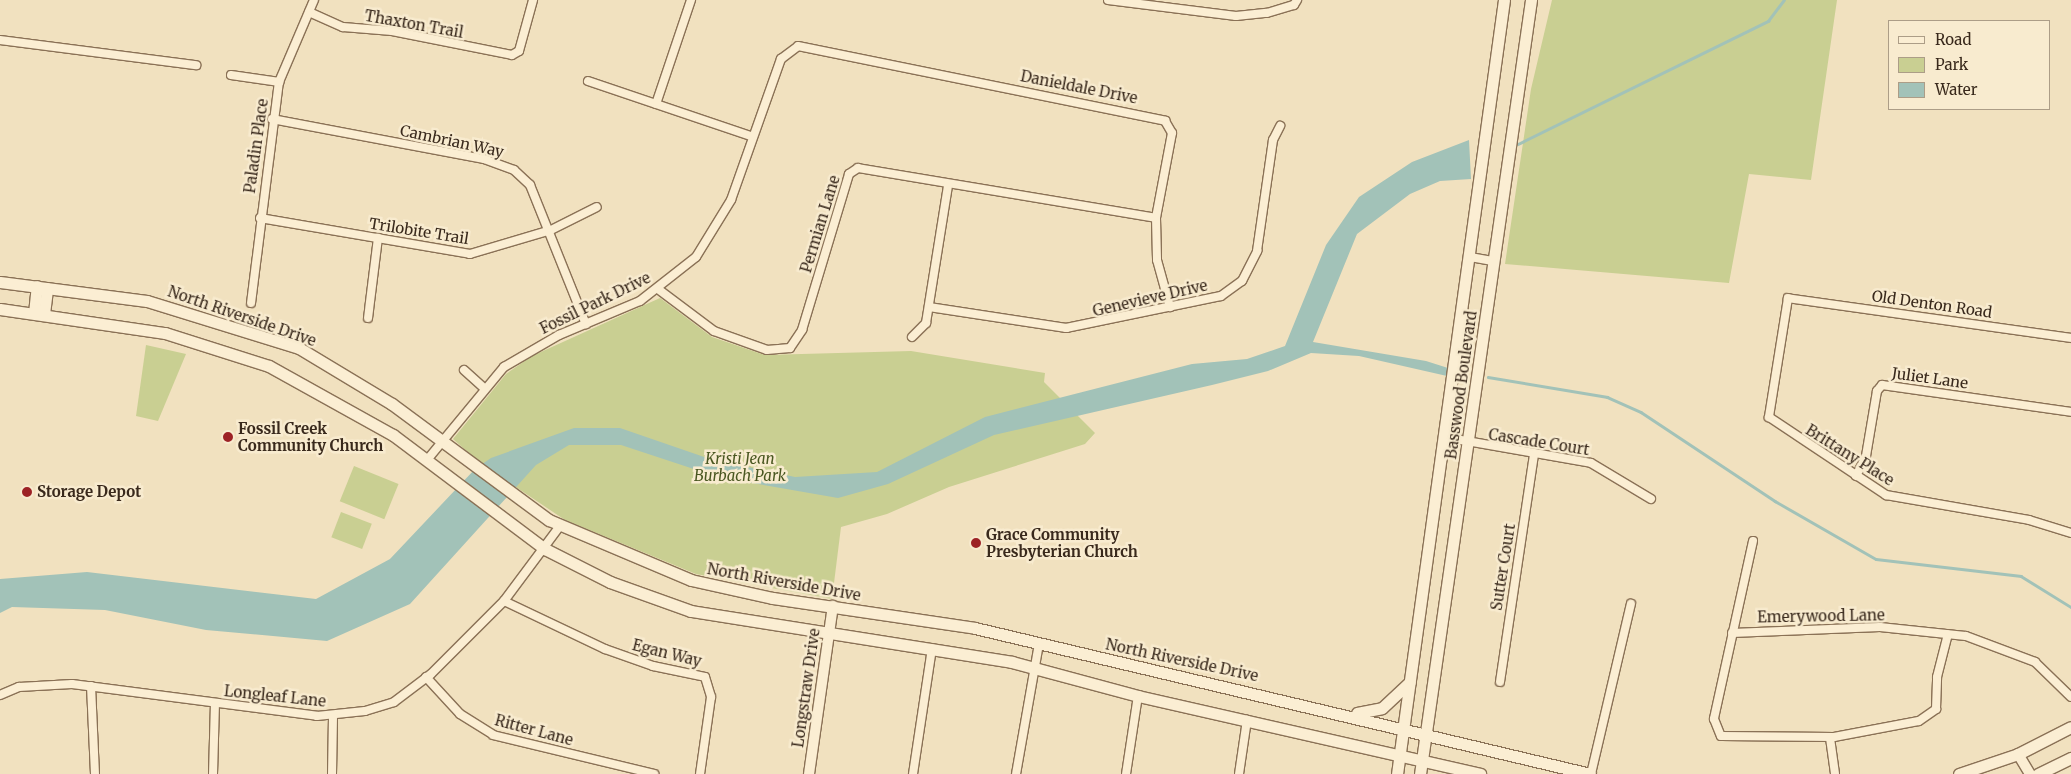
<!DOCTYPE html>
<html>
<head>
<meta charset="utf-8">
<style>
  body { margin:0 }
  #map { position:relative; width:2071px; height:774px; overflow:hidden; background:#f1e1bf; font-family:Merriweather,serif }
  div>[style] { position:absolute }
  .green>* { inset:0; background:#c9cf92; transform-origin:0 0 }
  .water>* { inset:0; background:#a2c2b8 }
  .stream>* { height:2.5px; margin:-1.25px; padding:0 1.25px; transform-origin:1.25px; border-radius:1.25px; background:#a2c2b8 }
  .roads { filter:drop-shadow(1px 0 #8a7156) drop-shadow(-1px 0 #8a7156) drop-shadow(0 1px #8a7156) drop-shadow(0 -1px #8a7156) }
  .minor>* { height:8px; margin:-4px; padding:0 4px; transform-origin:4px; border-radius:4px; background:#fbeed3 }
  .tertiary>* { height:10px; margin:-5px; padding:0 5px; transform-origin:5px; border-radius:5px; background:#fbeed3 }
  .secondary>* { height:11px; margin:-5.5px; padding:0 5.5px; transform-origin:5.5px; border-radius:5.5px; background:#fbeed3 }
  .dots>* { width:14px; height:14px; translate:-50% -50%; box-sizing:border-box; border:2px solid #f8ebcf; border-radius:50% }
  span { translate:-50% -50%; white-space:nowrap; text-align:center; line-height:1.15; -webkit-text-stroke:5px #f8ebcf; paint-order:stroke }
  .street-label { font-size:15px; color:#39291c }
  .poi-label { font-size:15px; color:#39291c; font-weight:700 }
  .left { translate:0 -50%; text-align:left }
  .park-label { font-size:15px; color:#4a5721; font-style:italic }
  .legend { position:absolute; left:1888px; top:20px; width:162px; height:90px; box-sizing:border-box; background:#f8ebcf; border:1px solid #ac9d87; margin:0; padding:6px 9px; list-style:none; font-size:15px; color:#39291c }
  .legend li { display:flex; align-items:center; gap:10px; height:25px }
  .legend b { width:25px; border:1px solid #ac9d87 }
</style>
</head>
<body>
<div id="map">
  <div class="green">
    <div style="clip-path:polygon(1552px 0,1837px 0,1811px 180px,1749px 174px,1729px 283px,1505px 264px,1531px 89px)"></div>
    <div style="clip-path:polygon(660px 298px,712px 337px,765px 355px,911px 351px,1045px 373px,1044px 382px,1095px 433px,1085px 444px,949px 487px,887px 514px,841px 527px,832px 599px,696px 574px,565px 520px,480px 463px,453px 439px,506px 374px,532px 356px)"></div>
    <div style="clip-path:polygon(146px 345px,186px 354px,158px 421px,136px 416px)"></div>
    <div style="left:354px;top:466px;width:48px;height:38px;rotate:22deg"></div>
    <div style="left:341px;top:512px;width:33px;height:27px;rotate:21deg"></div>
  </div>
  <div class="water">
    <div style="clip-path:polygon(1469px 140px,1471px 179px,1440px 181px,1410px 194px,1357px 234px,1313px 342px,1426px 361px,1448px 368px,1447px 376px,1359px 356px,1311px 353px,1268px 371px,1212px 385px,994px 435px,888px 484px,838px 498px,718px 477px,621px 445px,569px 445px,536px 465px,410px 604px,327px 641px,206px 630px,105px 610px,12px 607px,0 613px,0 579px,87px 572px,316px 599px,390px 559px,475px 469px,491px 458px,574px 428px,620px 428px,710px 459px,795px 477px,877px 472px,985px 417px,1192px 364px,1247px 359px,1285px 346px,1326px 245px,1359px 197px,1412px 162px)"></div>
  </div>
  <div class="stream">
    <div style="left:1518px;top:144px;width:279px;rotate:-26.2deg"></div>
    <div style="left:1768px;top:21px;width:26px;rotate:-53deg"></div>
    <div style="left:1488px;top:377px;width:121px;rotate:9.5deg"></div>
    <div style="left:1607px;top:397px;width:37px;rotate:24deg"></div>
    <div style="left:1641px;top:412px;width:161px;rotate:33.6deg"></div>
    <div style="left:1775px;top:501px;width:116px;rotate:29.9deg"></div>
    <div style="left:1876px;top:559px;width:146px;rotate:6.7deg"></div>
    <div style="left:2021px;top:576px;width:59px;rotate:31.8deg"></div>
  </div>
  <div class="roads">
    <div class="minor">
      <div style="left:1108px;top:0;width:129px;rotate:7.1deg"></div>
      <div style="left:1236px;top:16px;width:31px;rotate:-6deg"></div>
      <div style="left:1267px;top:13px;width:28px;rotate:-17deg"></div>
      <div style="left:1294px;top:5px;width:6px;rotate:-59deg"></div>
      <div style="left:309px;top:12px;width:37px;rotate:24deg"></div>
      <div style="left:343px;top:27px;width:49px;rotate:4.7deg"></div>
      <div style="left:392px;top:31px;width:122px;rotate:11.3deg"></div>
      <div style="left:512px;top:55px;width:8px;rotate:-30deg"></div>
      <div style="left:519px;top:51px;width:53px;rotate:-74.6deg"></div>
      <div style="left:0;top:40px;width:198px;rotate:7.3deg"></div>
      <div style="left:231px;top:75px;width:49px;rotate:8.3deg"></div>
      <div style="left:588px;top:81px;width:174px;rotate:18.7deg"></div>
      <div style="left:656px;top:104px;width:110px;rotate:-71.4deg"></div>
      <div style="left:272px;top:119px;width:216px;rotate:10.7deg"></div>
      <div style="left:484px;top:159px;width:32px;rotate:20deg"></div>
      <div style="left:514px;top:170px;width:22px;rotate:43deg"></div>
      <div style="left:530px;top:185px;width:150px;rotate:68.1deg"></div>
      <div style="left:260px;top:218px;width:213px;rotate:9.7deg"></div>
      <div style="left:470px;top:254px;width:84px;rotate:-16.5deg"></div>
      <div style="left:551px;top:230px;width:51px;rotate:-26.6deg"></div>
      <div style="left:1470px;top:257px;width:23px;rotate:10deg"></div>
      <div style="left:658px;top:289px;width:70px;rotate:36.9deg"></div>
      <div style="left:714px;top:331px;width:56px;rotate:19.7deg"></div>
      <div style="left:767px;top:350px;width:23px;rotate:-5deg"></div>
      <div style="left:790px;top:348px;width:22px;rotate:-56deg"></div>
      <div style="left:802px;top:330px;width:163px;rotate:-73.2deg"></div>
      <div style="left:849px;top:174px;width:11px;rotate:-34deg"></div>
      <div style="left:858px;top:168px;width:302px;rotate:9.5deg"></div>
      <div style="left:251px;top:303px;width:223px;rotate:-82.8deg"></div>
      <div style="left:279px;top:82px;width:89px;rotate:-66.9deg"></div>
      <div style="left:929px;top:307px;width:139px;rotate:8.7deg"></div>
      <div style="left:1066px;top:328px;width:158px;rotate:-11.7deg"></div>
      <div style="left:1221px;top:296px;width:26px;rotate:-36deg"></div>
      <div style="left:1242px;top:281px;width:34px;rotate:-63deg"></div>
      <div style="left:1257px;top:251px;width:112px;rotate:-81.8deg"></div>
      <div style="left:1273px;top:140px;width:16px;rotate:-63deg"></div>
      <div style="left:368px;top:318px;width:81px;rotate:-82.9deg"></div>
      <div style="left:912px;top:337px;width:20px;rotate:-45deg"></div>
      <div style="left:926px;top:323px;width:140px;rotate:-80.9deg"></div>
      <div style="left:2071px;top:338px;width:286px;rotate:-172deg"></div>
      <div style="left:1788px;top:298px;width:121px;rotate:99.1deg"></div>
      <div style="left:1769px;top:417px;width:141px;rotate:33.7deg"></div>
      <div style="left:1886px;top:495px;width:145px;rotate:9.9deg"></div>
      <div style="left:2029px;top:520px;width:44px;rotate:17.2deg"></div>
      <div style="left:464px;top:370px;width:25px;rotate:42deg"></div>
      <div style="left:1444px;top:437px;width:149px;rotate:10deg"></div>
      <div style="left:1591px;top:463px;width:70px;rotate:31deg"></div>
      <div style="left:427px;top:460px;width:121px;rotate:-50.4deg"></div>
      <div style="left:504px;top:367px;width:64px;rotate:-30.2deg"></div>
      <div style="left:559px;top:335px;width:88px;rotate:-22.8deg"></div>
      <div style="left:640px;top:301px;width:71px;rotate:-38.2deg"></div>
      <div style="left:696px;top:257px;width:67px;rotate:-58.4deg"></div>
      <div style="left:731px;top:200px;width:150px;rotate:-70.5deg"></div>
      <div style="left:781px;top:59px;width:21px;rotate:-37deg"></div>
      <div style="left:798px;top:46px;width:375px;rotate:11.5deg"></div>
      <div style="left:1165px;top:121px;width:14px;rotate:60deg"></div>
      <div style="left:1172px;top:133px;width:86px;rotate:100.7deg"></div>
      <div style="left:1156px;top:218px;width:42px;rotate:88.6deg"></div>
      <div style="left:1157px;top:260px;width:49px;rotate:74.5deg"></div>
      <div style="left:1856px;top:476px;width:22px;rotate:-63deg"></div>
      <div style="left:1866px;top:456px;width:66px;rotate:-80.4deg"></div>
      <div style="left:1877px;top:391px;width:8px;rotate:-50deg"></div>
      <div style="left:1882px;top:385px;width:191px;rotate:8.1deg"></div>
      <div style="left:1753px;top:541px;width:182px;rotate:102.4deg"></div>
      <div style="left:1714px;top:719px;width:18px;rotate:68deg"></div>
      <div style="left:1721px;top:736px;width:113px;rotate:0.5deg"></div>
      <div style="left:1834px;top:737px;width:86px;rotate:-10.7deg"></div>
      <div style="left:1919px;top:721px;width:21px;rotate:-35deg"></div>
      <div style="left:1936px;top:709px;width:32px;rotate:-88deg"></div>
      <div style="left:1937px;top:677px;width:44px;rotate:-75.7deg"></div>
      <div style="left:504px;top:601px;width:112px;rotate:25.4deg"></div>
      <div style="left:605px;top:649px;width:51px;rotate:19.5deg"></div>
      <div style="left:653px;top:666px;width:53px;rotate:11.9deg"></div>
      <div style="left:705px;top:677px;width:21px;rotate:73deg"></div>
      <div style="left:711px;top:697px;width:78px;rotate:98.1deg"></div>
      <div style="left:1732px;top:633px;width:148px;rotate:-2.3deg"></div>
      <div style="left:1880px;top:627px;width:86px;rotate:6deg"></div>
      <div style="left:1966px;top:636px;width:74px;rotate:20.6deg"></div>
      <div style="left:2035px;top:662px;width:50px;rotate:44.2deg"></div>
      <div style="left:426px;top:677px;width:50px;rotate:47.4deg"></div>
      <div style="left:460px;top:714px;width:39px;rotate:32deg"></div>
      <div style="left:493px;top:735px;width:166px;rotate:13.6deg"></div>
      <div style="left:1500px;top:682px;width:230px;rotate:-81.5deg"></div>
      <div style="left:91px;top:686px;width:88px;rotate:87.4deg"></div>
      <div style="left:0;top:695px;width:21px;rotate:-23deg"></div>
      <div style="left:19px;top:687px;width:53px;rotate:-3.2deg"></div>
      <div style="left:72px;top:684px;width:247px;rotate:7.4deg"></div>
      <div style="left:317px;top:716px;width:48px;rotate:-5.9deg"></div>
      <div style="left:365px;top:711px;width:30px;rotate:-17deg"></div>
      <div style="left:394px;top:702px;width:46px;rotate:-37.1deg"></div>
      <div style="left:431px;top:674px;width:103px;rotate:-45deg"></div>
      <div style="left:504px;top:601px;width:94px;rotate:-53.3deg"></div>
      <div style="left:1830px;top:738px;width:36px;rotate:82deg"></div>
      <div style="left:213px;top:774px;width:71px;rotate:-88.4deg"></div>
      <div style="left:332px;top:774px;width:58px;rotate:-89deg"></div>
      <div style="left:913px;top:774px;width:127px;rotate:-81.4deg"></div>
      <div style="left:1016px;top:774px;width:132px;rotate:-80deg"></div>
      <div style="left:1126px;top:774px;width:79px;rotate:-81.3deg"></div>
      <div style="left:1239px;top:774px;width:55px;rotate:-81.6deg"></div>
      <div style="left:1591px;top:774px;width:175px;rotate:-76.8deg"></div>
    </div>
    <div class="tertiary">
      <div style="left:2018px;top:754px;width:23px;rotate:59deg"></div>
      <div style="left:809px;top:774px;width:170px;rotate:-81.9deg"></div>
    </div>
    <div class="secondary">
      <div style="left:0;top:282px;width:148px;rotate:7.4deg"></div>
      <div style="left:147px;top:301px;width:159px;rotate:17.2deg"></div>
      <div style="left:299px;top:348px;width:109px;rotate:31.1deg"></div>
      <div style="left:392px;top:404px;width:195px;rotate:36.5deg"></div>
      <div style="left:549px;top:520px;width:154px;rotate:22.9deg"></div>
      <div style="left:691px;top:580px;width:84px;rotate:12.4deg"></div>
      <div style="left:773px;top:598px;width:204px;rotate:8.4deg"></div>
      <div style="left:975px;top:628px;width:632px;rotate:13.35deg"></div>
      <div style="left:0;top:309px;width:167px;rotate:8.3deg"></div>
      <div style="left:165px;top:333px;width:109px;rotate:17.6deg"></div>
      <div style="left:269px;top:366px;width:142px;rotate:29.1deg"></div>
      <div style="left:393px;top:435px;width:190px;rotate:36.9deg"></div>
      <div style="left:545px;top:549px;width:73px;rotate:26.9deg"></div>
      <div style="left:610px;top:582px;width:86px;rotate:19.7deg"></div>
      <div style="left:691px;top:611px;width:325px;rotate:9deg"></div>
      <div style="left:1012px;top:662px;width:131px;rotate:15.1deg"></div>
      <div style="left:1138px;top:696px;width:351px;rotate:12.8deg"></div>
      <div style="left:34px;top:313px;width:27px;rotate:-84deg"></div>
      <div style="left:44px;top:314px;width:26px;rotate:-83deg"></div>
      <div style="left:1357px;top:713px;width:25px;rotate:-11deg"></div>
      <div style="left:1382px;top:708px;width:38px;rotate:-43deg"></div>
      <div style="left:1397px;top:774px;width:781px;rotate:-82.13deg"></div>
      <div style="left:1420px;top:774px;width:782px;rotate:-81.84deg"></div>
      <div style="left:1959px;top:774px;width:62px;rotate:-18.7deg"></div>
      <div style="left:2018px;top:754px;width:59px;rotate:-27deg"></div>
      <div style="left:2038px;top:774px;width:37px;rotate:-26deg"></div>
    </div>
  </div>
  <div class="dots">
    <div style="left:228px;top:437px;background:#9d2225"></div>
    <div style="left:27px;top:492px;background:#9d2225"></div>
    <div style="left:976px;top:543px;background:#9d2225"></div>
  </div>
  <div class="street-label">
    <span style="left:414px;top:24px;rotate:10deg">Thaxton Trail</span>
    <span style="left:1079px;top:87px;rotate:11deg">Danieldale Drive</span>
    <span style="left:452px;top:141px;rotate:12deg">Cambrian Way</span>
    <span style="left:256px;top:146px;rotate:-82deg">Paladin Place</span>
    <span style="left:820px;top:224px;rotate:-73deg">Permian Lane</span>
    <span style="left:419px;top:231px;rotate:9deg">Trilobite Trail</span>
    <span style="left:1150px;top:298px;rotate:-13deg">Genevieve Drive</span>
    <span style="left:595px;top:303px;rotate:-26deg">Fossil Park Drive</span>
    <span style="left:1932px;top:304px;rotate:8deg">Old Denton Road</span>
    <span style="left:242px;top:316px;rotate:19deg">North Riverside Drive</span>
    <span style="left:1930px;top:378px;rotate:8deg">Juliet Lane</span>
    <span style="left:1461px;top:385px;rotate:-82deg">Basswood Boulevard</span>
    <span style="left:1539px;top:442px;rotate:9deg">Cascade Court</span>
    <span style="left:1850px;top:455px;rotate:32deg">Brittany Place</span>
    <span style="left:1503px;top:567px;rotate:-81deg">Sutter Court</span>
    <span style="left:784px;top:582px;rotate:10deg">North Riverside Drive</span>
    <span style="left:1821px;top:616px;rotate:-1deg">Emerywood Lane</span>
    <span style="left:667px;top:653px;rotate:14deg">Egan Way</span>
    <span style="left:1182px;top:660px;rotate:12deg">North Riverside Drive</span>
    <span style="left:806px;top:688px;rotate:-82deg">Longstraw Drive</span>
    <span style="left:275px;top:696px;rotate:6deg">Longleaf Lane</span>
    <span style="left:534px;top:730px;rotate:15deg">Ritter Lane</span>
  </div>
  <div class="poi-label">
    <span class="left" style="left:238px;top:437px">Fossil Creek<br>Community Church</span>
    <span class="left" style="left:37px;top:492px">Storage Depot</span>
    <span class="left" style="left:986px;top:543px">Grace Community<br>Presbyterian Church</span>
  </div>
  <div class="park-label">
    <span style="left:740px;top:467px">Kristi Jean<br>Burbach Park</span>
  </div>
  <ul class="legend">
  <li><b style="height:6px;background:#fbeed3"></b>Road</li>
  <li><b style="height:14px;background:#c9cf92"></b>Park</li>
  <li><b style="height:14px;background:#a2c2b8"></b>Water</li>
  </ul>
</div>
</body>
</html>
